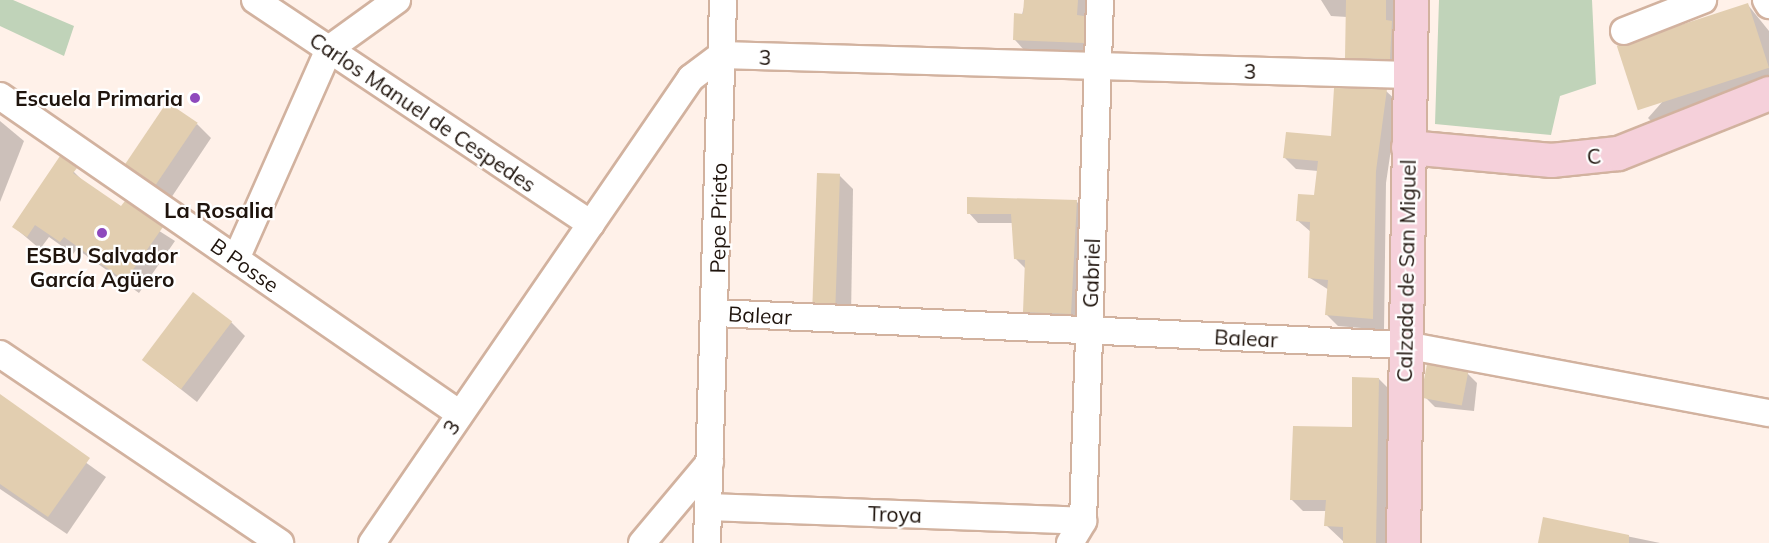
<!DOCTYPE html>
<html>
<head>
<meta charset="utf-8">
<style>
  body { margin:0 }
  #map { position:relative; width:1769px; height:543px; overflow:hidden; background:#fff1e9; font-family:Mulish,sans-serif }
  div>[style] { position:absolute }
  .green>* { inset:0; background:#c0d3b9 }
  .shadow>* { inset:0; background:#0003 }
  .building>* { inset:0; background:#e2ceb0; transform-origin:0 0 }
  .roads { filter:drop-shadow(2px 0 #d2b29f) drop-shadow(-2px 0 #d2b29f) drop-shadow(0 2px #d2b29f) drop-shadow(0 -2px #d2b29f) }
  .street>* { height:26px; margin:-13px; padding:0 13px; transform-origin:13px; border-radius:13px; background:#fff }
  .secondary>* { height:33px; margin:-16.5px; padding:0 16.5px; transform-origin:16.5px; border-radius:16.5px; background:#f5d0da }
  .dots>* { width:16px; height:16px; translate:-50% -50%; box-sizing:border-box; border:3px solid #fff; border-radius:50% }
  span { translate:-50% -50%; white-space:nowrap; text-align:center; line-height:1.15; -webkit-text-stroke:4.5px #fff; paint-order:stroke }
  .street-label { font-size:21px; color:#1f140d }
  .poi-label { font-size:21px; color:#1f140d; font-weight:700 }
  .right { translate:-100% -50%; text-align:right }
  .neighbourhood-label { font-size:22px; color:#1f140d; font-weight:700 }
</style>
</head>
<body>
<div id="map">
  <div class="green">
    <div style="clip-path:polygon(0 0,13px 0,74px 26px,64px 56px,0 26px)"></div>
    <div style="clip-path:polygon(1439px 0,1592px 0,1596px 84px,1560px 96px,1551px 135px,1435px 124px)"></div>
  </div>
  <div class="shadow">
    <div style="clip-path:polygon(1026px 0,1087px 0,1093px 52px,1024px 50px,1015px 40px)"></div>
    <div style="clip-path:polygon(1321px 0,1394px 0,1399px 69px,1356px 67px,1346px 58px,1347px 17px,1331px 16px)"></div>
    <div style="clip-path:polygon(1748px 5px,1769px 31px,1769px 93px,1666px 136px,1648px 118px)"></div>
    <div style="clip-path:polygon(1386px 91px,1398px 102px,1386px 183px,1384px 330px,1338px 326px,1327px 315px,1329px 290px,1310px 278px,1311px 232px,1297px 220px,1316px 197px,1318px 171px,1296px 169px,1285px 158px,1332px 138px)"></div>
    <div style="clip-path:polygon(0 121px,24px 141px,0 202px)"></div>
    <div style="clip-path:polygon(197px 124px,211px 138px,171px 198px,127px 163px)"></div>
    <div style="clip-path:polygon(60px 158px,87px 185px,175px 241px,139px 293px,77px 249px,73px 254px,49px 237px,40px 249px,14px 227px)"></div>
    <div style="clip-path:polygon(839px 175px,853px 189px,851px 317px,830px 316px,815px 302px)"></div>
    <div style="clip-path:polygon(1076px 201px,1086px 211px,1080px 324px,1034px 321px,1025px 312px,1026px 269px,1016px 259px,1013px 223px,978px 223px,969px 213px)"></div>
    <div style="clip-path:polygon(231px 322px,245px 336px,197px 402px,145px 361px)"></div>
    <div style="clip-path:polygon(1467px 373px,1477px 383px,1474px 411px,1435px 407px,1425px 397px)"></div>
    <div style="clip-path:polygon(1379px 379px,1391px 391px,1387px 543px,1345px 543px,1326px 525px,1327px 511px,1303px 511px,1291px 499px,1353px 428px)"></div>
    <div style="clip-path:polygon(0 401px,106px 477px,67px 534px,0 489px)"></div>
    <div style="clip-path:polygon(1544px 519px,1660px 543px,1539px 543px)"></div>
  </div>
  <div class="building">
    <div style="clip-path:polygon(1024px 0,1078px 0,1077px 15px,1084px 16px,1084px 43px,1013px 40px,1014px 13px,1023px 14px)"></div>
    <div style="clip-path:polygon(1346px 0,1386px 0,1386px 20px,1392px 21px,1390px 59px,1345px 58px)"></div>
    <div style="left:1748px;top:3px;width:68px;height:138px;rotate:72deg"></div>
    <div style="clip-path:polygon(1334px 88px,1387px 89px,1376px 171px,1373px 319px,1325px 315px,1328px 280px,1308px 278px,1310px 222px,1296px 221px,1298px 194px,1314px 195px,1318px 161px,1283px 158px,1286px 132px,1331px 136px)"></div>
    <div style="left:167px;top:102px;width:37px;height:75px;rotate:34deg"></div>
    <div style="clip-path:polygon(60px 156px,77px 168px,73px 173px,121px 206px,125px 201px,163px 227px,125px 281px,64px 237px,60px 242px,35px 225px,27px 237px,12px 227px)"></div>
    <div style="left:817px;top:173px;width:23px;height:130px;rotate:2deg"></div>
    <div style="clip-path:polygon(967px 197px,1077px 200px,1071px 314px,1023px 312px,1025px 260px,1014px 259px,1011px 214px,967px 214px)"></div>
    <div style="left:193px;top:292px;width:49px;height:85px;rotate:37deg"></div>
    <div style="left:1427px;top:364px;width:42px;height:34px;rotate:11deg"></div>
    <div style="clip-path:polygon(1352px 377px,1379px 378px,1376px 543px,1343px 543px,1343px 527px,1324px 526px,1326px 500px,1290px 500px,1293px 426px,1352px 427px)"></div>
    <div style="clip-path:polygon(0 394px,90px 458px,48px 517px,0 484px)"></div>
    <div style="clip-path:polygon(1543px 517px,1629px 535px,1629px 543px,1538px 543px)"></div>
  </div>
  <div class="roads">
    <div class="street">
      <div style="left:255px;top:0;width:404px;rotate:33.7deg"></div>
      <div style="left:1766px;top:0;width:6px;rotate:59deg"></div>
      <div style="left:1624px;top:31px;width:85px;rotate:-21.4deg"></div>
      <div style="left:0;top:96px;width:559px;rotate:34.66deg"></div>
      <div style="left:236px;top:259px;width:230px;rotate:-66.1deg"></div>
      <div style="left:329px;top:49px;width:84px;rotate:-35.8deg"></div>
      <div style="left:716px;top:313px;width:690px;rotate:2.66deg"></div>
      <div style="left:1405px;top:345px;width:370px;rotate:10.6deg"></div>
      <div style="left:0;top:354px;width:338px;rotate:34deg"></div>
      <div style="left:708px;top:507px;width:375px;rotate:2.1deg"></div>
      <div style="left:372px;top:543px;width:564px;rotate:-55.55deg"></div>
      <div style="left:691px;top:78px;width:38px;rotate:-37deg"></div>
      <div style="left:721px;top:55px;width:688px;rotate:1.67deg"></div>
      <div style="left:642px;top:543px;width:106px;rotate:-50deg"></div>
      <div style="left:707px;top:543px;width:543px;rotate:-88.31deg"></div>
      <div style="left:1070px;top:543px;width:26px;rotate:-59deg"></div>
      <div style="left:1083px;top:521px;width:521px;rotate:-88.13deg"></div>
    </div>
    <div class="secondary">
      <div style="left:1408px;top:147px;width:144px;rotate:5.2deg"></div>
      <div style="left:1551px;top:160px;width:67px;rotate:-6deg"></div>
      <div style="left:1618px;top:153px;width:162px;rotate:-21.7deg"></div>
      <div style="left:1403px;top:543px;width:543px;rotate:-89.16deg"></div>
    </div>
  </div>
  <div class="dots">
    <div style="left:195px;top:98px;background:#8e49bd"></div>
    <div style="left:102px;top:233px;background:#8e49bd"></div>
  </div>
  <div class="street-label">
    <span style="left:765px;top:57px;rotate:2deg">3</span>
    <span style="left:1250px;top:71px;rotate:1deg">3</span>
    <span style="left:423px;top:112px;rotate:34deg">Carlos Manuel de Cespedes</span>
    <span style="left:1594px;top:156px;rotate:-6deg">C</span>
    <span style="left:718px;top:218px;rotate:-89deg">Pepe Prieto</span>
    <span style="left:245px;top:265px;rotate:35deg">B Posse</span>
    <span style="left:1406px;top:271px;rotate:-89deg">Calzada de San Miguel</span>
    <span style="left:1091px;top:273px;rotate:-88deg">Gabriel</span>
    <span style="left:760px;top:315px;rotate:3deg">Balear</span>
    <span style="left:1246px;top:338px;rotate:3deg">Balear</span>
    <span style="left:451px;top:427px;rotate:-56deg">3</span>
    <span style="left:895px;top:514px;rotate:2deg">Troya</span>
  </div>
  <div class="poi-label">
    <span class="right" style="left:183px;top:98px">Escuela Primaria</span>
    <span style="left:102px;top:267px">ESBU Salvador<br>García Agüero</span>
  </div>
  <div class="neighbourhood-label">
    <span style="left:219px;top:211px">La Rosalia</span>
  </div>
</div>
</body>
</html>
